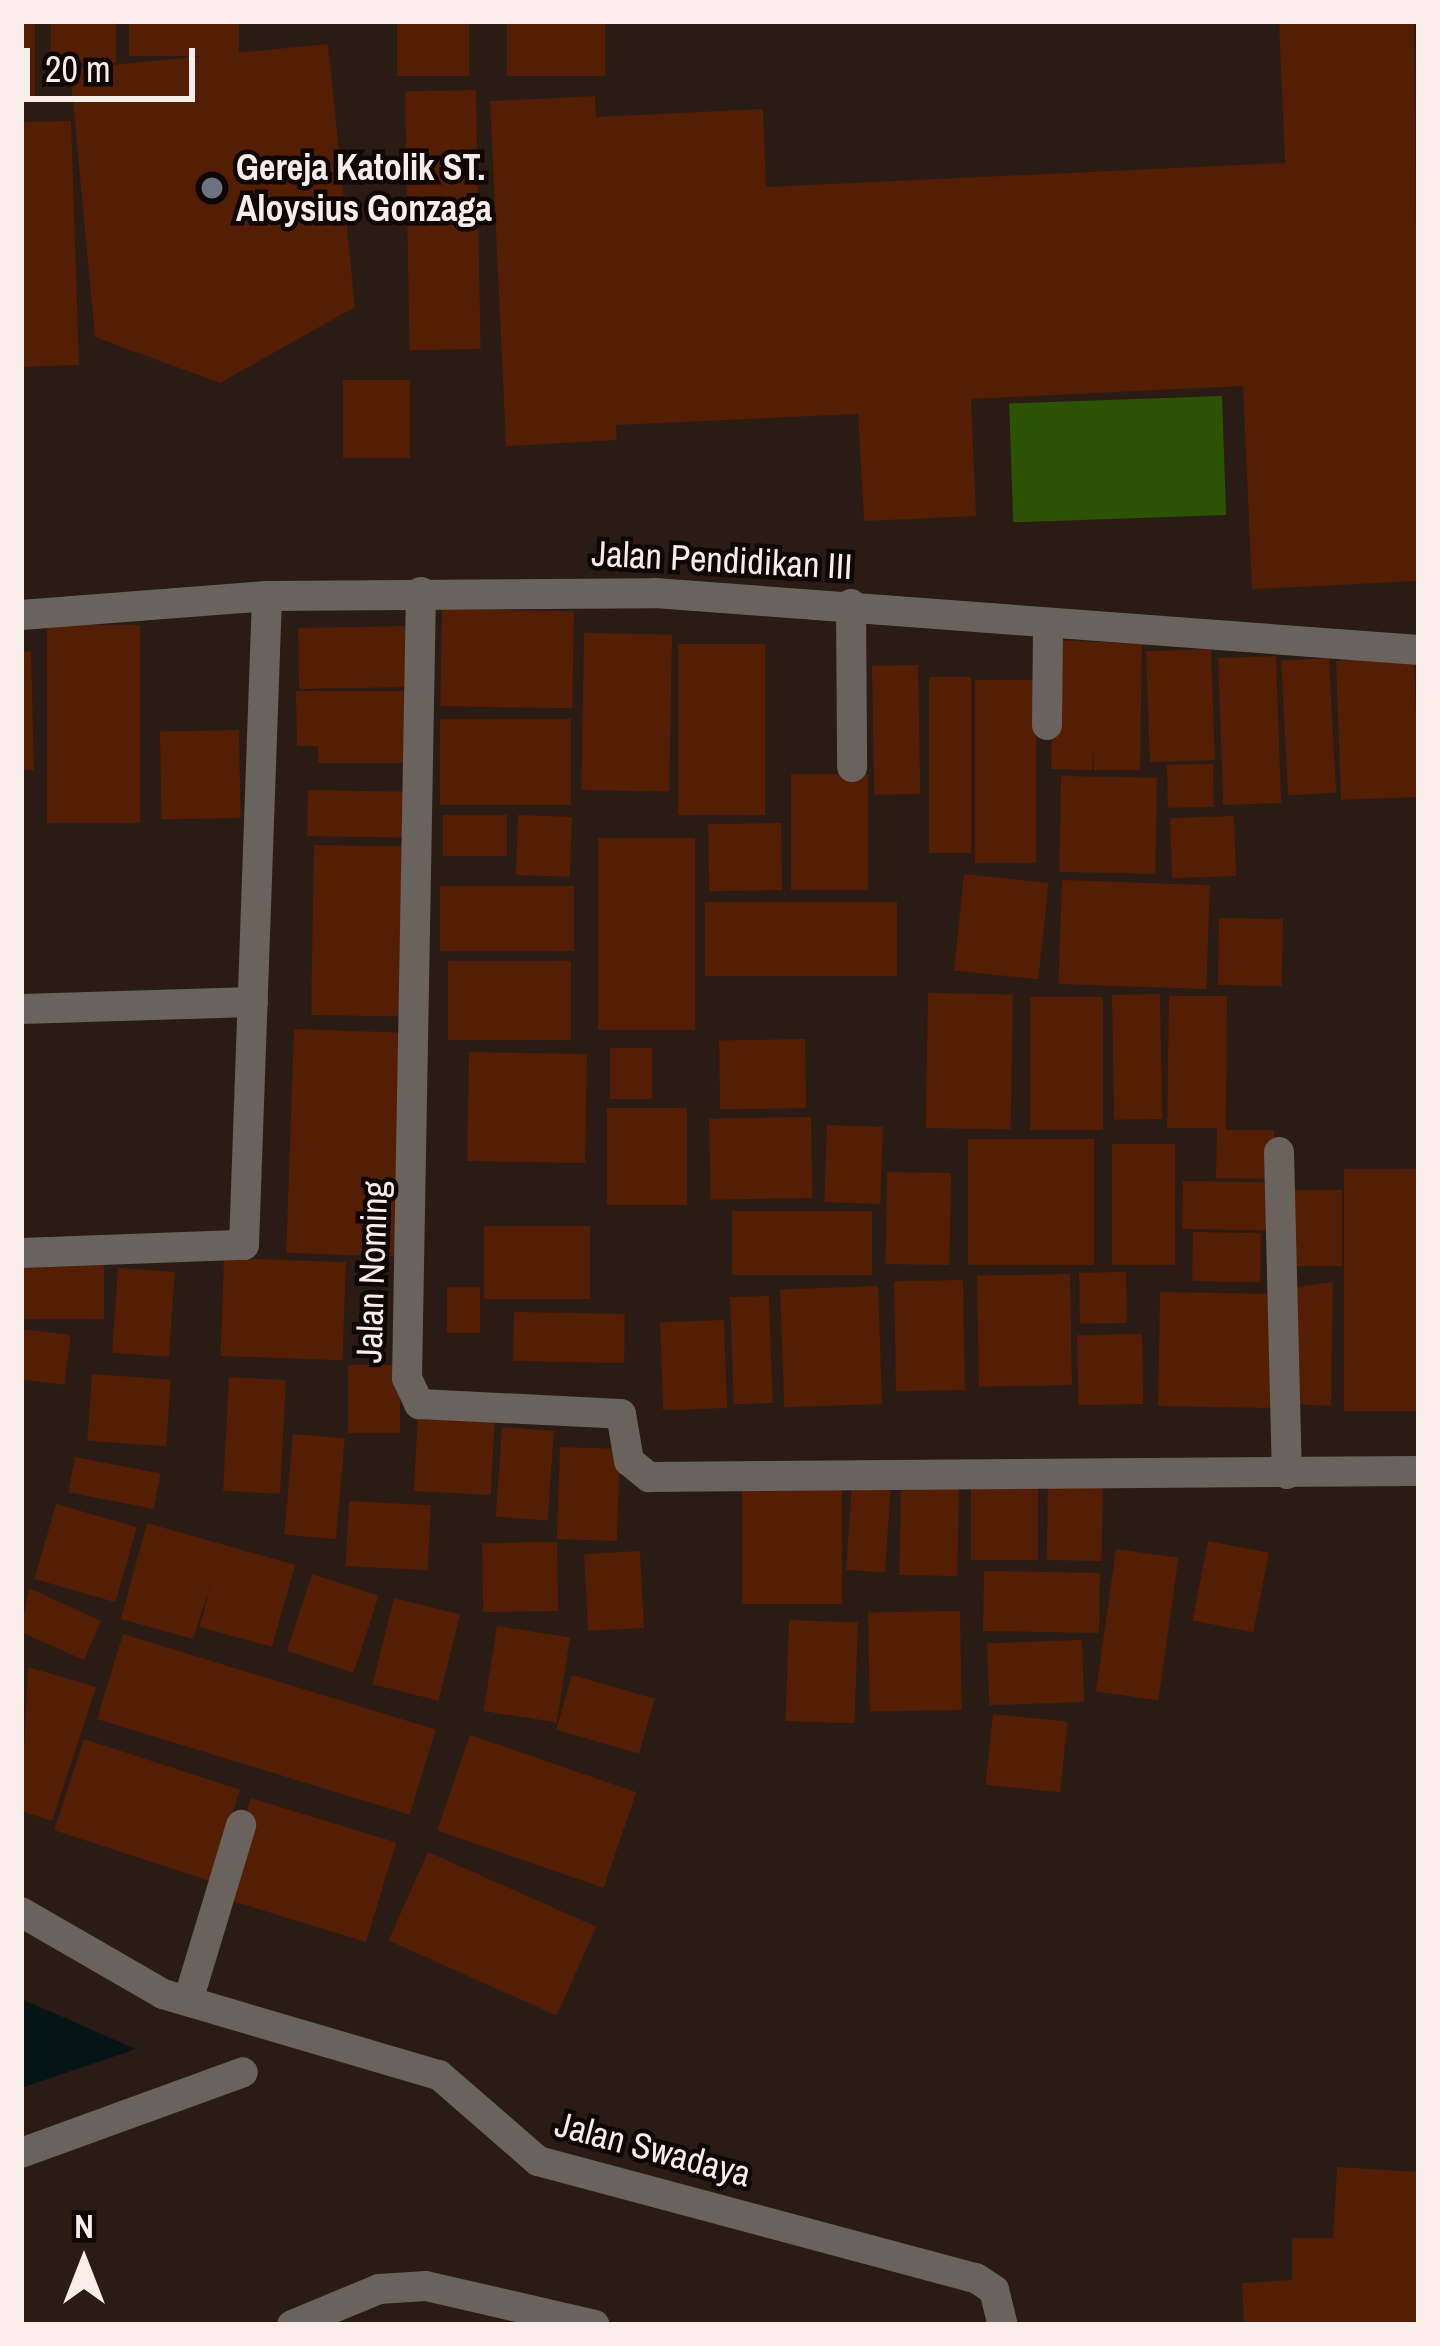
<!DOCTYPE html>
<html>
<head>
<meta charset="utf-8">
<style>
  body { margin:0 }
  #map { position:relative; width:1440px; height:2346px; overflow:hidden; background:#2a1b15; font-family:"Archivo Narrow",sans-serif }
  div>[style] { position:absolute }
  .green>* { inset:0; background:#2c5204; transform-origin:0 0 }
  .water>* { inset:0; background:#051416 }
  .building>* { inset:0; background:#541e05; transform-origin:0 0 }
  .minor>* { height:30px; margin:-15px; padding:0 15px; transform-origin:15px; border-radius:15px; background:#69625d }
  .dots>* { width:33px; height:33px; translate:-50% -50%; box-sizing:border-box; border:6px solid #0e0705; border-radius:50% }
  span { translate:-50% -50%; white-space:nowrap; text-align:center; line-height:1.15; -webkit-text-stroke:9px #0e0705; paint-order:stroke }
  .poi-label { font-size:36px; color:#f8ede9; font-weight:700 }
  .left { translate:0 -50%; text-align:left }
  .street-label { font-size:36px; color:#f8ede9 }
  .frame { position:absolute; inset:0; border:24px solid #f8ede9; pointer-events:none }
  .north { position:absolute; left:24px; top:2202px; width:120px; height:120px; -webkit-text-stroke:9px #0e0705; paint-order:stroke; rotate:0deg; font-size:33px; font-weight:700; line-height:48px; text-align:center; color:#f8ede9 }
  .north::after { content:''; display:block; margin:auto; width:42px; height:54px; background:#f8ede9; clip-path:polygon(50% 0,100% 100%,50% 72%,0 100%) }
  .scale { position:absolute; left:24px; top:48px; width:171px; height:54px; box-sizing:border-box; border:6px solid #f8ede9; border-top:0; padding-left:15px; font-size:36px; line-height:42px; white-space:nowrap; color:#f8ede9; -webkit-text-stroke:9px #0e0705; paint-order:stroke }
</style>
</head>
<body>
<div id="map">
  <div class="green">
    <div style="left:1222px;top:396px;width:119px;height:213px;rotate:88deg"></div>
  </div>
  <div class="water">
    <div style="clip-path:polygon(21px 1997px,26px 2001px,136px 2049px,21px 2088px)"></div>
  </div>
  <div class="building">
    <div style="left:21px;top:21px;width:14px;height:77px"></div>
    <div style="left:51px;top:21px;width:65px;height:42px"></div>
    <div style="left:129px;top:21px;width:110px;height:35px"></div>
    <div style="left:397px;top:21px;width:72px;height:55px"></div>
    <div style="left:507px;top:21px;width:98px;height:55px"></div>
    <div style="clip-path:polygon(1279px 21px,1414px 21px,1419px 581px,1252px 589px,1243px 386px,971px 399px,976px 516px,864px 521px,858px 414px,616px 425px,617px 440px,506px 446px,490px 101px,595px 96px,596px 117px,763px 109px,766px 187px,1285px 163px)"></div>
    <div style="clip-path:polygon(328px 44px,355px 307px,220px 383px,95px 337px,70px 69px)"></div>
    <div style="left:476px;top:90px;width:259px;height:71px;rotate:89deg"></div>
    <div style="clip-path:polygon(71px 121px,79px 365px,21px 367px,21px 122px)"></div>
    <div style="left:343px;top:380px;width:67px;height:78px"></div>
    <div style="left:442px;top:609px;width:132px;height:97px;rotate:1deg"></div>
    <div style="left:47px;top:625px;width:93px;height:198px"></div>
    <div style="left:408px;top:626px;width:61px;height:110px;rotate:89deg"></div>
    <div style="left:584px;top:633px;width:88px;height:157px;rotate:1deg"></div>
    <div style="clip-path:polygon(1054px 640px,1142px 644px,1140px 770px,1094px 770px,1094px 749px,1092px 770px,1051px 769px)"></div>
    <div style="left:678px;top:644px;width:87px;height:171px"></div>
    <div style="left:1211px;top:649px;width:111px;height:65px;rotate:88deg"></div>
    <div style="clip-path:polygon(31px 651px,34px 770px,21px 770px,21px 652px)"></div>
    <div style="left:1276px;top:656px;width:147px;height:58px;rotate:88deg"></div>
    <div style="left:1329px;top:658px;width:135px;height:48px;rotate:87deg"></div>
    <div style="left:1414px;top:658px;width:139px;height:78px;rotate:88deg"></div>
    <div style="left:918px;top:665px;width:129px;height:46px;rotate:89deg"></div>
    <div style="left:971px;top:677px;width:176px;height:42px;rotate:90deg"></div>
    <div style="left:975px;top:680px;width:61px;height:183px"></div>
    <div style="clip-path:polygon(296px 691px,409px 691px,409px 763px,318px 763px,318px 746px,297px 746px)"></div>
    <div style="left:440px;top:719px;width:131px;height:86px"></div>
    <div style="left:239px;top:730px;width:88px;height:79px;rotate:89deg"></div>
    <div style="left:1213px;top:764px;width:43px;height:46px;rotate:89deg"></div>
    <div style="left:791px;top:774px;width:77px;height:116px"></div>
    <div style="left:1061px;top:776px;width:96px;height:96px;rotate:1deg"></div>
    <div style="left:308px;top:790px;width:101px;height:46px;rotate:1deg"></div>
    <div style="left:443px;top:815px;width:64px;height:41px"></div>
    <div style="left:518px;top:815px;width:54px;height:60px;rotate:2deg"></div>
    <div style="left:1234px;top:816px;width:60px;height:64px;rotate:88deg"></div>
    <div style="left:781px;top:823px;width:67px;height:73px;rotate:89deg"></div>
    <div style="left:695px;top:838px;width:192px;height:97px;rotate:90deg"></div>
    <div style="left:314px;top:845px;width:94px;height:170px;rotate:1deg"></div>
    <div style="left:964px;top:874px;width:85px;height:97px;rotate:6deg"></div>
    <div style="left:1062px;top:880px;width:148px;height:104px;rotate:2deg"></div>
    <div style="left:440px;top:886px;width:134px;height:65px"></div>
    <div style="left:897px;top:902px;width:74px;height:192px;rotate:90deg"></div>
    <div style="left:1219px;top:918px;width:64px;height:67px;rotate:1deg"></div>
    <div style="left:448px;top:961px;width:123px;height:79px"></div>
    <div style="left:928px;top:993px;width:85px;height:135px;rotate:1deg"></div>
    <div style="left:1160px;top:994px;width:125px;height:48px;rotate:89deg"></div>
    <div style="clip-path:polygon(1169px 996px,1227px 996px,1226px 1130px,1274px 1130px,1274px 1179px,1216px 1178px,1217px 1128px,1167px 1128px)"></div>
    <div style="left:1030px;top:997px;width:73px;height:133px"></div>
    <div style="left:294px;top:1029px;width:117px;height:224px;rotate:2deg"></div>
    <div style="left:805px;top:1039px;width:69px;height:86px;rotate:89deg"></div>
    <div style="left:610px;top:1048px;width:42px;height:51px"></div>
    <div style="left:469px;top:1052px;width:118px;height:109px;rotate:1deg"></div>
    <div style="left:687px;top:1108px;width:97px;height:80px;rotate:90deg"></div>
    <div style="left:811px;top:1117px;width:81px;height:102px;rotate:89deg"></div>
    <div style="left:827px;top:1125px;width:56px;height:77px;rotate:2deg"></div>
    <div style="left:968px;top:1139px;width:126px;height:126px"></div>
    <div style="left:1112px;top:1144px;width:63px;height:121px"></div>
    <div style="left:1419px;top:1169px;width:242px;height:75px;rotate:90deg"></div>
    <div style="left:887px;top:1172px;width:64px;height:92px;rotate:1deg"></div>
    <div style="left:1183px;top:1181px;width:89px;height:48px;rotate:1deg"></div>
    <div style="left:1294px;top:1190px;width:48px;height:76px"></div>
    <div style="left:732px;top:1211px;width:140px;height:64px"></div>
    <div style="left:590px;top:1226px;width:73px;height:106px;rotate:90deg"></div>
    <div style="left:1193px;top:1232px;width:68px;height:49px;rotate:1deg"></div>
    <div style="left:21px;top:1257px;width:83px;height:62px"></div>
    <div style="left:224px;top:1258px;width:122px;height:98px;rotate:2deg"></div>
    <div style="left:118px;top:1268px;width:57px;height:85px;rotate:4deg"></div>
    <div style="left:1126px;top:1272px;width:51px;height:47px;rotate:89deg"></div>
    <div style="left:1070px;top:1274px;width:111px;height:93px;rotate:89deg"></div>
    <div style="left:963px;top:1280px;width:110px;height:69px;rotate:89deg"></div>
    <div style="clip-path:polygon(1333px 1282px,1331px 1406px,1295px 1404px,1291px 1288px)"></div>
    <div style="left:878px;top:1286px;width:118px;height:98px;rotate:88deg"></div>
    <div style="left:447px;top:1287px;width:33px;height:46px"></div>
    <div style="left:1160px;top:1292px;width:113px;height:114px;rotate:1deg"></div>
    <div style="left:769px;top:1296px;width:107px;height:39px;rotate:88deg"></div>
    <div style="left:514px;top:1312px;width:111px;height:49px;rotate:1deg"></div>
    <div style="left:724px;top:1320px;width:88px;height:64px;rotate:88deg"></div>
    <div style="left:21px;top:1329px;width:50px;height:50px;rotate:7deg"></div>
    <div style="left:1142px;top:1334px;width:70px;height:65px;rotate:89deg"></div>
    <div style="left:348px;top:1365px;width:52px;height:68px"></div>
    <div style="left:92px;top:1374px;width:79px;height:67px;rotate:4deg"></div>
    <div style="left:229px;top:1377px;width:57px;height:114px;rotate:3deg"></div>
    <div style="left:418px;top:1412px;width:77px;height:79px;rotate:3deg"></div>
    <div style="left:502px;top:1427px;width:52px;height:90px;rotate:4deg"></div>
    <div style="left:293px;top:1434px;width:52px;height:101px;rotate:5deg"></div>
    <div style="left:560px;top:1447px;width:60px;height:92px;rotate:2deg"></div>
    <div style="left:75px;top:1457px;width:87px;height:36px;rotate:11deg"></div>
    <div style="left:971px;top:1476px;width:67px;height:84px"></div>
    <div style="left:1048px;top:1479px;width:55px;height:81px;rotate:1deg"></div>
    <div style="left:901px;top:1480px;width:58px;height:95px;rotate:1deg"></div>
    <div style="left:852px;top:1484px;width:39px;height:86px;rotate:4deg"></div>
    <div style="left:742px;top:1485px;width:100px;height:119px"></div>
    <div style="left:349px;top:1501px;width:82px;height:65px;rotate:3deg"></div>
    <div style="left:56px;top:1504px;width:84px;height:78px;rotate:16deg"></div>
    <div style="clip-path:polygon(147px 1523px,295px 1565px,272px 1647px,200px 1627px,211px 1583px,193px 1639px,121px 1619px)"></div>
    <div style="left:1208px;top:1541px;width:62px;height:81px;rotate:11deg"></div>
    <div style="left:557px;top:1542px;width:69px;height:75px;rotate:89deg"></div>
    <div style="left:1116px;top:1549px;width:63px;height:144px;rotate:8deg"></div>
    <div style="left:640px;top:1551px;width:77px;height:56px;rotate:87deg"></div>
    <div style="left:984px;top:1571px;width:116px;height:60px;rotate:1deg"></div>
    <div style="left:312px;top:1574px;width:70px;height:81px;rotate:18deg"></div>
    <div style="clip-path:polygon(29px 1588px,101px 1621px,84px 1660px,21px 1632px)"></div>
    <div style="left:394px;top:1598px;width:68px;height:89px;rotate:14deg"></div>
    <div style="left:960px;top:1611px;width:99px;height:92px;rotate:89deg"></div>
    <div style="left:789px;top:1620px;width:69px;height:101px;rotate:2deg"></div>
    <div style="left:497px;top:1626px;width:74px;height:86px;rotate:9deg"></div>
    <div style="left:123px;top:1634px;width:327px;height:89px;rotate:17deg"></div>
    <div style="left:1082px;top:1640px;width:62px;height:95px;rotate:88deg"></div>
    <div style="clip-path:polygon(28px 1667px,96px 1687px,52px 1821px,21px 1811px)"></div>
    <div style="left:572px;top:1675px;width:86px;height:57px;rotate:16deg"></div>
    <div style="left:993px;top:1714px;width:75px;height:71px;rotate:6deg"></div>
    <div style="left:470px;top:1735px;width:176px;height:101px;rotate:19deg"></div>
    <div style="left:84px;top:1739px;width:164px;height:96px;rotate:18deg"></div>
    <div style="left:251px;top:1798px;width:152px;height:104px;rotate:17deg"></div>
    <div style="left:428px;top:1852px;width:184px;height:97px;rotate:24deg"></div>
    <div style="clip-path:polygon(1337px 2167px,1419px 2172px,1419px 2325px,1244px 2325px,1242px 2283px,1292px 2280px,1292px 2238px,1333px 2238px)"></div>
  </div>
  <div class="minor">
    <div style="left:421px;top:592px;width:786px;rotate:91.02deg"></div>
    <div style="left:407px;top:1378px;width:29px;rotate:65deg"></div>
    <div style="left:419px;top:1404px;width:202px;rotate:2.8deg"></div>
    <div style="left:621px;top:1414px;width:48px;rotate:80.3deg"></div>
    <div style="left:629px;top:1461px;width:26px;rotate:39deg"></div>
    <div style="left:649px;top:1477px;width:770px;rotate:-0.45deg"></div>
    <div style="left:851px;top:604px;width:163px;rotate:89.6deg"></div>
    <div style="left:21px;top:615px;width:247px;rotate:-4.4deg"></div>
    <div style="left:267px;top:596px;width:388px;rotate:-0.4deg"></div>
    <div style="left:655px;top:593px;width:766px;rotate:4.27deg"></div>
    <div style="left:1047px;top:725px;width:96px;rotate:-89.4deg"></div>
    <div style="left:21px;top:1009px;width:232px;rotate:-1.7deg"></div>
    <div style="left:1279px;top:1152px;width:322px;rotate:88.6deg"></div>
    <div style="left:21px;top:1253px;width:223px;rotate:-2.1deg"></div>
    <div style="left:244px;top:1245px;width:649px;rotate:-87.97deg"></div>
    <div style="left:21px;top:1912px;width:164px;rotate:30deg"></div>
    <div style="left:163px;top:1994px;width:288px;rotate:16.4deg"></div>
    <div style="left:439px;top:2075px;width:131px;rotate:41deg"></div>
    <div style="left:538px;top:2161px;width:453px;rotate:15deg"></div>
    <div style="left:976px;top:2278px;width:22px;rotate:34deg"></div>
    <div style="left:994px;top:2290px;width:36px;rotate:76deg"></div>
    <div style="left:188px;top:2001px;width:184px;rotate:-73.2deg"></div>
    <div style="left:21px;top:2153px;width:236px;rotate:-20deg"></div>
    <div style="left:292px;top:2325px;width:94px;rotate:-22.5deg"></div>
    <div style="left:379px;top:2289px;width:47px;rotate:-3.7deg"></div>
    <div style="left:426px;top:2286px;width:173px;rotate:13deg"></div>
  </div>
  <div class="dots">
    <div style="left:212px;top:188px;background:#6b7280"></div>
  </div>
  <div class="poi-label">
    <span class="left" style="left:236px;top:188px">Gereja Katolik ST.<br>Aloysius Gonzaga</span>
  </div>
  <div class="street-label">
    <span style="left:722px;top:560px;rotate:3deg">Jalan Pendidikan III</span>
    <span style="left:372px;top:1272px;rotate:-88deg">Jalan Noming</span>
    <span style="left:653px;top:2149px;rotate:15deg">Jalan Swadaya</span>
  </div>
  <div class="frame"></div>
  <div class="north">N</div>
  <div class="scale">20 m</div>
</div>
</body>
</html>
